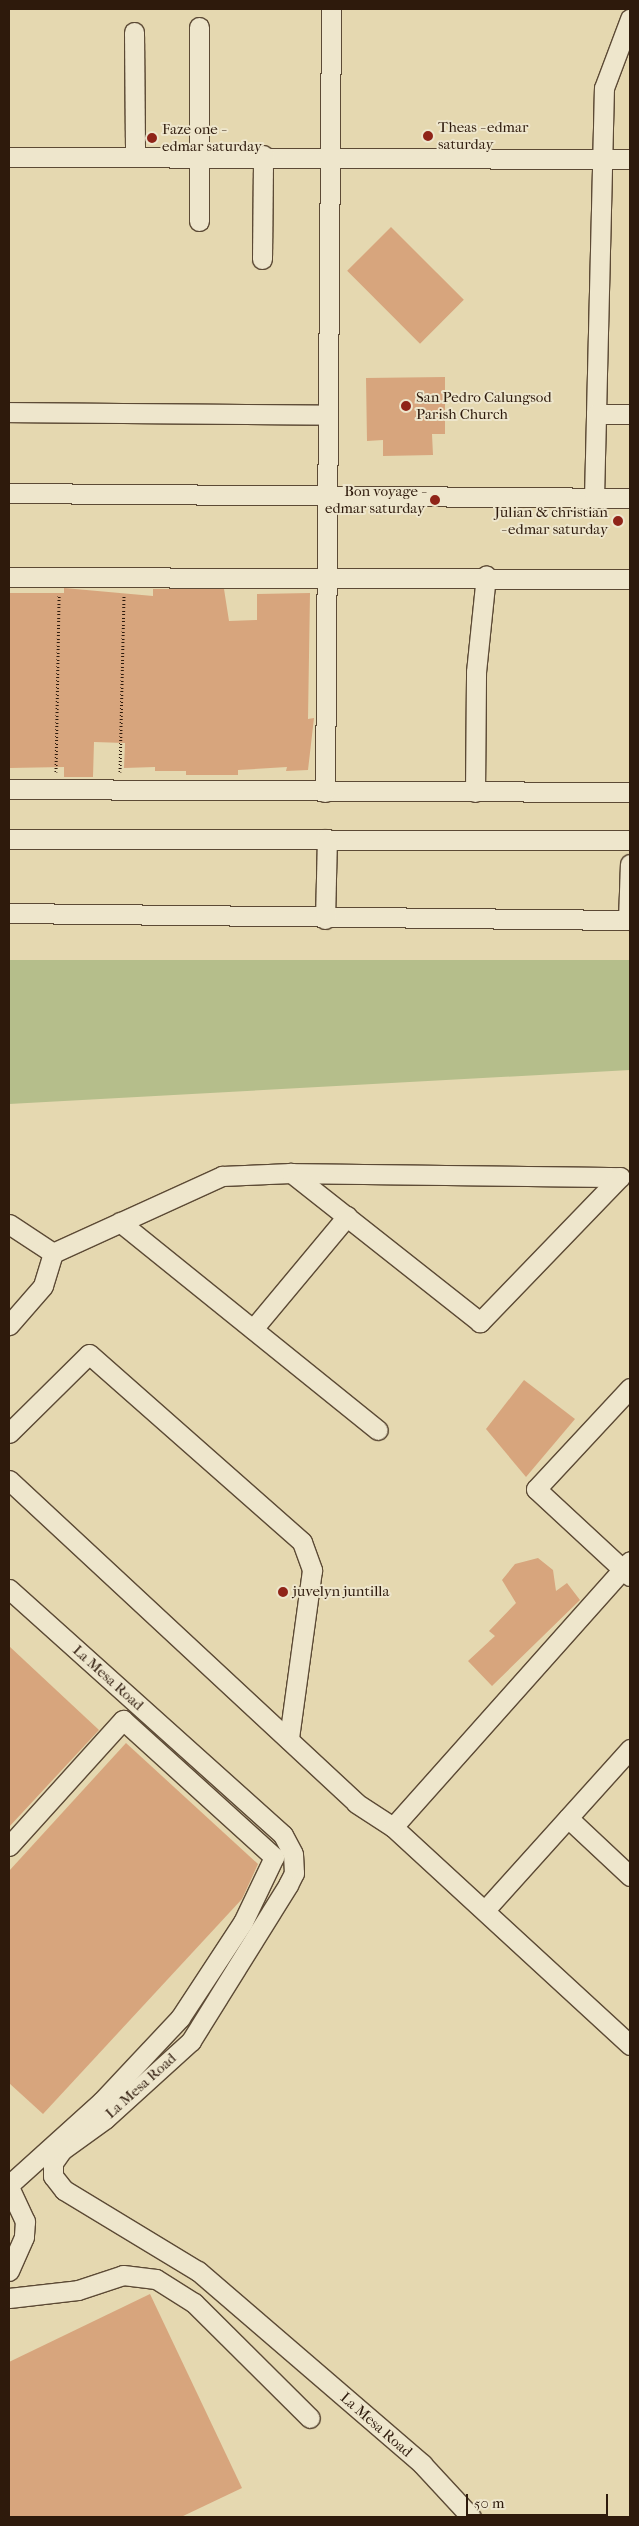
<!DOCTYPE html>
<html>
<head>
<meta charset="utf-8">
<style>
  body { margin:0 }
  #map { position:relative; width:639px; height:2526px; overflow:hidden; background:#e5d8b0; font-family:"IM FELL French Canon",serif }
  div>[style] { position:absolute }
  .green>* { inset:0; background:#b5be8b }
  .building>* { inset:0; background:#d7a57d; transform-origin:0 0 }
  .path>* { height:3px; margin-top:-1.5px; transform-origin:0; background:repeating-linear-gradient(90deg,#2e1a0c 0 1px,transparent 0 3.5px) }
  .roads { filter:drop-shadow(1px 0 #5c4a35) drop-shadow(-1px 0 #5c4a35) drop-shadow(0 1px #5c4a35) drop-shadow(0 -1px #5c4a35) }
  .minor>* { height:19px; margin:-9.5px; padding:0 9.5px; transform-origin:9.5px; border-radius:9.5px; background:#eee6cc }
  .dots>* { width:14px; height:14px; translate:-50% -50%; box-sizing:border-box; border:2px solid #eee6cc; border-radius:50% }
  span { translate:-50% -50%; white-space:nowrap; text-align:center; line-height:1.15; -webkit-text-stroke:4px #eee6cc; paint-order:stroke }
  .poi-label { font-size:15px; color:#2e1a0c }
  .left { translate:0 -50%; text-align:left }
  .right { translate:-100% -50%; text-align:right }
  .street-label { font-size:15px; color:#2e1a0c }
  .frame { position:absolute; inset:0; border:10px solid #2e1a0c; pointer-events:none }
  .scale { position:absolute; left:466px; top:2494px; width:142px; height:22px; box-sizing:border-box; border:2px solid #2e1a0c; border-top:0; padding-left:6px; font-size:15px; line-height:18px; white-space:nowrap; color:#2e1a0c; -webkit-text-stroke:4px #eee6cc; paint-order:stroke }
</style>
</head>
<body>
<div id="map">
  <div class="green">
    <div style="clip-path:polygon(9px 960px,630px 960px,630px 1070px,9px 1104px)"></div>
  </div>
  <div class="building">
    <div style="left:391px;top:227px;width:103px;height:62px;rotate:45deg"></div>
    <div style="clip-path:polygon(445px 377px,445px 434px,432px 434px,433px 455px,383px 456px,383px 440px,367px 441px,366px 378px)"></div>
    <div style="clip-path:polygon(64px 588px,153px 596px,153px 589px,224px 589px,229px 621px,257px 620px,257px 594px,310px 593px,308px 719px,314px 718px,308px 770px,286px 771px,287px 767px,238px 770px,238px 775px,186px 775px,186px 771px,155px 771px,155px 767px,124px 768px,125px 743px,94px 742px,93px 777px,64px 777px,64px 767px,9px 768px,9px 593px,64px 593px)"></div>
    <div style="clip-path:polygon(524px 1380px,575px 1419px,526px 1477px,486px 1429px)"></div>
    <div style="clip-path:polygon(538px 1558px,553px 1570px,556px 1591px,567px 1583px,580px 1600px,492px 1686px,468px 1661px,495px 1636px,489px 1631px,516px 1603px,502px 1580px,515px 1564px)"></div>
    <div style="clip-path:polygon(9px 1646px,99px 1730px,9px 1827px)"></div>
    <div style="clip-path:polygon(126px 1743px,258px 1864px,242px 1899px,43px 2114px,9px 2083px,9px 1871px)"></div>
    <div style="clip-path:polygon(150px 2294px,242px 2488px,181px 2517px,9px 2517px,9px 2362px)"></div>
  </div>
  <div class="path">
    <div style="left:56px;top:772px;width:177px;rotate:-89deg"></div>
    <div style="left:120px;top:772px;width:177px;rotate:-88.7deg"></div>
  </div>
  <div class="roads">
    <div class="minor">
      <div style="left:134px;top:32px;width:125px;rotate:89.5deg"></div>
      <div style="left:9px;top:157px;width:621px;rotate:0.18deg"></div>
      <div style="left:199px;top:221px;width:194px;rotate:-90deg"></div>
      <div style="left:262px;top:259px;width:104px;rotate:-89.4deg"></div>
      <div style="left:9px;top:412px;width:319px;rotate:0.5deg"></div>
      <div style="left:596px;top:414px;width:326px;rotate:-88.6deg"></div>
      <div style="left:604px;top:88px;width:74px;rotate:-69.4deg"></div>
      <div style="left:9px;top:493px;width:621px;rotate:0.46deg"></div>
      <div style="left:594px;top:498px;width:84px;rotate:-88.6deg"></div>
      <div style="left:596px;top:414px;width:34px"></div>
      <div style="left:9px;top:577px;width:621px;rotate:0.18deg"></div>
      <div style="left:9px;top:789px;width:621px;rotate:0.28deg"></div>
      <div style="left:325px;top:792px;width:783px;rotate:-89.56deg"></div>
      <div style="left:475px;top:792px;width:120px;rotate:-89.5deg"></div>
      <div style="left:476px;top:672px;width:97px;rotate:-84.1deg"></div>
      <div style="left:9px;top:839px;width:621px;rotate:0.09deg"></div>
      <div style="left:9px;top:913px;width:621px;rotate:0.65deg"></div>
      <div style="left:325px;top:919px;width:80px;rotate:-88.6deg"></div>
      <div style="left:628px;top:920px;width:56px;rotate:-88deg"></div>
      <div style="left:120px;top:1222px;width:331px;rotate:38.9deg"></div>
      <div style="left:9px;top:1224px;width:53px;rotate:33.4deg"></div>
      <div style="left:53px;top:1253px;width:34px;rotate:107deg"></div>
      <div style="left:43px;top:1286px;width:52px;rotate:131.1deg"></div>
      <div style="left:53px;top:1253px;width:186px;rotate:-24.5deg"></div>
      <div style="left:222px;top:1176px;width:69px;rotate:-2.5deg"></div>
      <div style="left:291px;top:1173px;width:329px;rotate:0.7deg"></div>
      <div style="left:620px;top:1177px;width:202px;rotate:134deg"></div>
      <div style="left:480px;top:1322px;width:241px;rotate:-141.7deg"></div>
      <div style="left:253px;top:1329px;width:147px;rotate:-50.2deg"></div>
      <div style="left:630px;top:1388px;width:138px;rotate:132.9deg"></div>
      <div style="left:536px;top:1489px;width:128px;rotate:42.8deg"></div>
      <div style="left:9px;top:1433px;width:112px;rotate:-44.6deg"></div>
      <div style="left:89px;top:1354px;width:284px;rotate:41.4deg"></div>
      <div style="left:302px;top:1542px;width:30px;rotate:70deg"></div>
      <div style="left:312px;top:1570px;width:171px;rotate:97.8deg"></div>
      <div style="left:9px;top:1480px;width:474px;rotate:42.9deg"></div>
      <div style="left:356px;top:1803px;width:44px;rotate:33deg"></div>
      <div style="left:393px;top:1827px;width:322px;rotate:42.6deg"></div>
      <div style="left:9px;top:1589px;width:368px;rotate:41.9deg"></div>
      <div style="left:283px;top:1835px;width:21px;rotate:62deg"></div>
      <div style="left:293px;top:1854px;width:19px;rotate:87deg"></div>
      <div style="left:294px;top:1873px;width:13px;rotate:117deg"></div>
      <div style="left:288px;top:1885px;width:184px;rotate:121.9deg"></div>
      <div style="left:191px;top:2041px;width:116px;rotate:137.8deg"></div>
      <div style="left:105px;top:2119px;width:53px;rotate:144.2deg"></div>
      <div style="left:62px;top:2150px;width:16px;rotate:125deg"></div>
      <div style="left:53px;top:2163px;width:13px;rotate:90deg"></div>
      <div style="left:53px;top:2176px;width:18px;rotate:52deg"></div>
      <div style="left:64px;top:2190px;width:157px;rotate:31.2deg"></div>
      <div style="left:198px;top:2271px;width:296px;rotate:40.7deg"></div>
      <div style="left:422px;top:2464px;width:72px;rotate:47.2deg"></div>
      <div style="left:568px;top:1818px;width:85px;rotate:43.1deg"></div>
      <div style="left:393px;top:1827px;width:356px;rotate:-48.3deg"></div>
      <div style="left:9px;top:1846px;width:170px;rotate:-47.9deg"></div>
      <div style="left:123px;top:1720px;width:204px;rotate:42.2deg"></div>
      <div style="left:274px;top:1857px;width:72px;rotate:115.5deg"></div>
      <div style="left:243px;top:1922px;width:115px;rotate:123.3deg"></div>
      <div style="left:180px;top:2018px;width:114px;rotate:133.2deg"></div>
      <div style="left:102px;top:2101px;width:125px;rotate:137.9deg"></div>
      <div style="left:485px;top:1910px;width:217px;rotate:-48deg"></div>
      <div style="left:9px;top:2187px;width:38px;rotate:65deg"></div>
      <div style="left:25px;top:2221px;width:16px;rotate:94deg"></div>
      <div style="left:24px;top:2237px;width:37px;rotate:114deg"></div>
      <div style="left:9px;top:2298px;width:69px;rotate:-6.6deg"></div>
      <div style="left:78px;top:2290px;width:47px;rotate:-18.4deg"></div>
      <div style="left:123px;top:2275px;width:33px;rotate:7deg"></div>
      <div style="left:156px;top:2279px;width:45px;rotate:32.3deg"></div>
      <div style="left:194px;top:2303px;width:163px;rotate:44.8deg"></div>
    </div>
  </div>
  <div class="dots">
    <div style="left:428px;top:136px;background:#8f2418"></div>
    <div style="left:152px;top:138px;background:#8f2418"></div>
    <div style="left:406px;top:406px;background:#8f2418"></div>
    <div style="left:435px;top:500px;background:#8f2418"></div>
    <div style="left:618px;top:521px;background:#8f2418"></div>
    <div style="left:283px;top:1592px;background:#8f2418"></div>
  </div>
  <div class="poi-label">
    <span class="left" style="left:438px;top:136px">Theas - edmar<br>saturday</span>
    <span class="left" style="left:162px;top:138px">Faze one -<br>edmar saturday</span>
    <span class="left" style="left:416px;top:406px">San Pedro Calungsod<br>Parish Church</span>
    <span class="right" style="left:425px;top:500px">Bon voyage -<br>edmar saturday</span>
    <span class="right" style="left:608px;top:521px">Julian &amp; christian<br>- edmar saturday</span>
    <span class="left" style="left:293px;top:1592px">juvelyn juntilla</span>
  </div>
  <div class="street-label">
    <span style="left:108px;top:1678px;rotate:42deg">La Mesa Road</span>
    <span style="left:141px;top:2086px;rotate:-42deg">La Mesa Road</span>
    <span style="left:376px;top:2425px;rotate:41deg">La Mesa Road</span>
  </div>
  <div class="frame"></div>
  <div class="scale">50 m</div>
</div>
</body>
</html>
